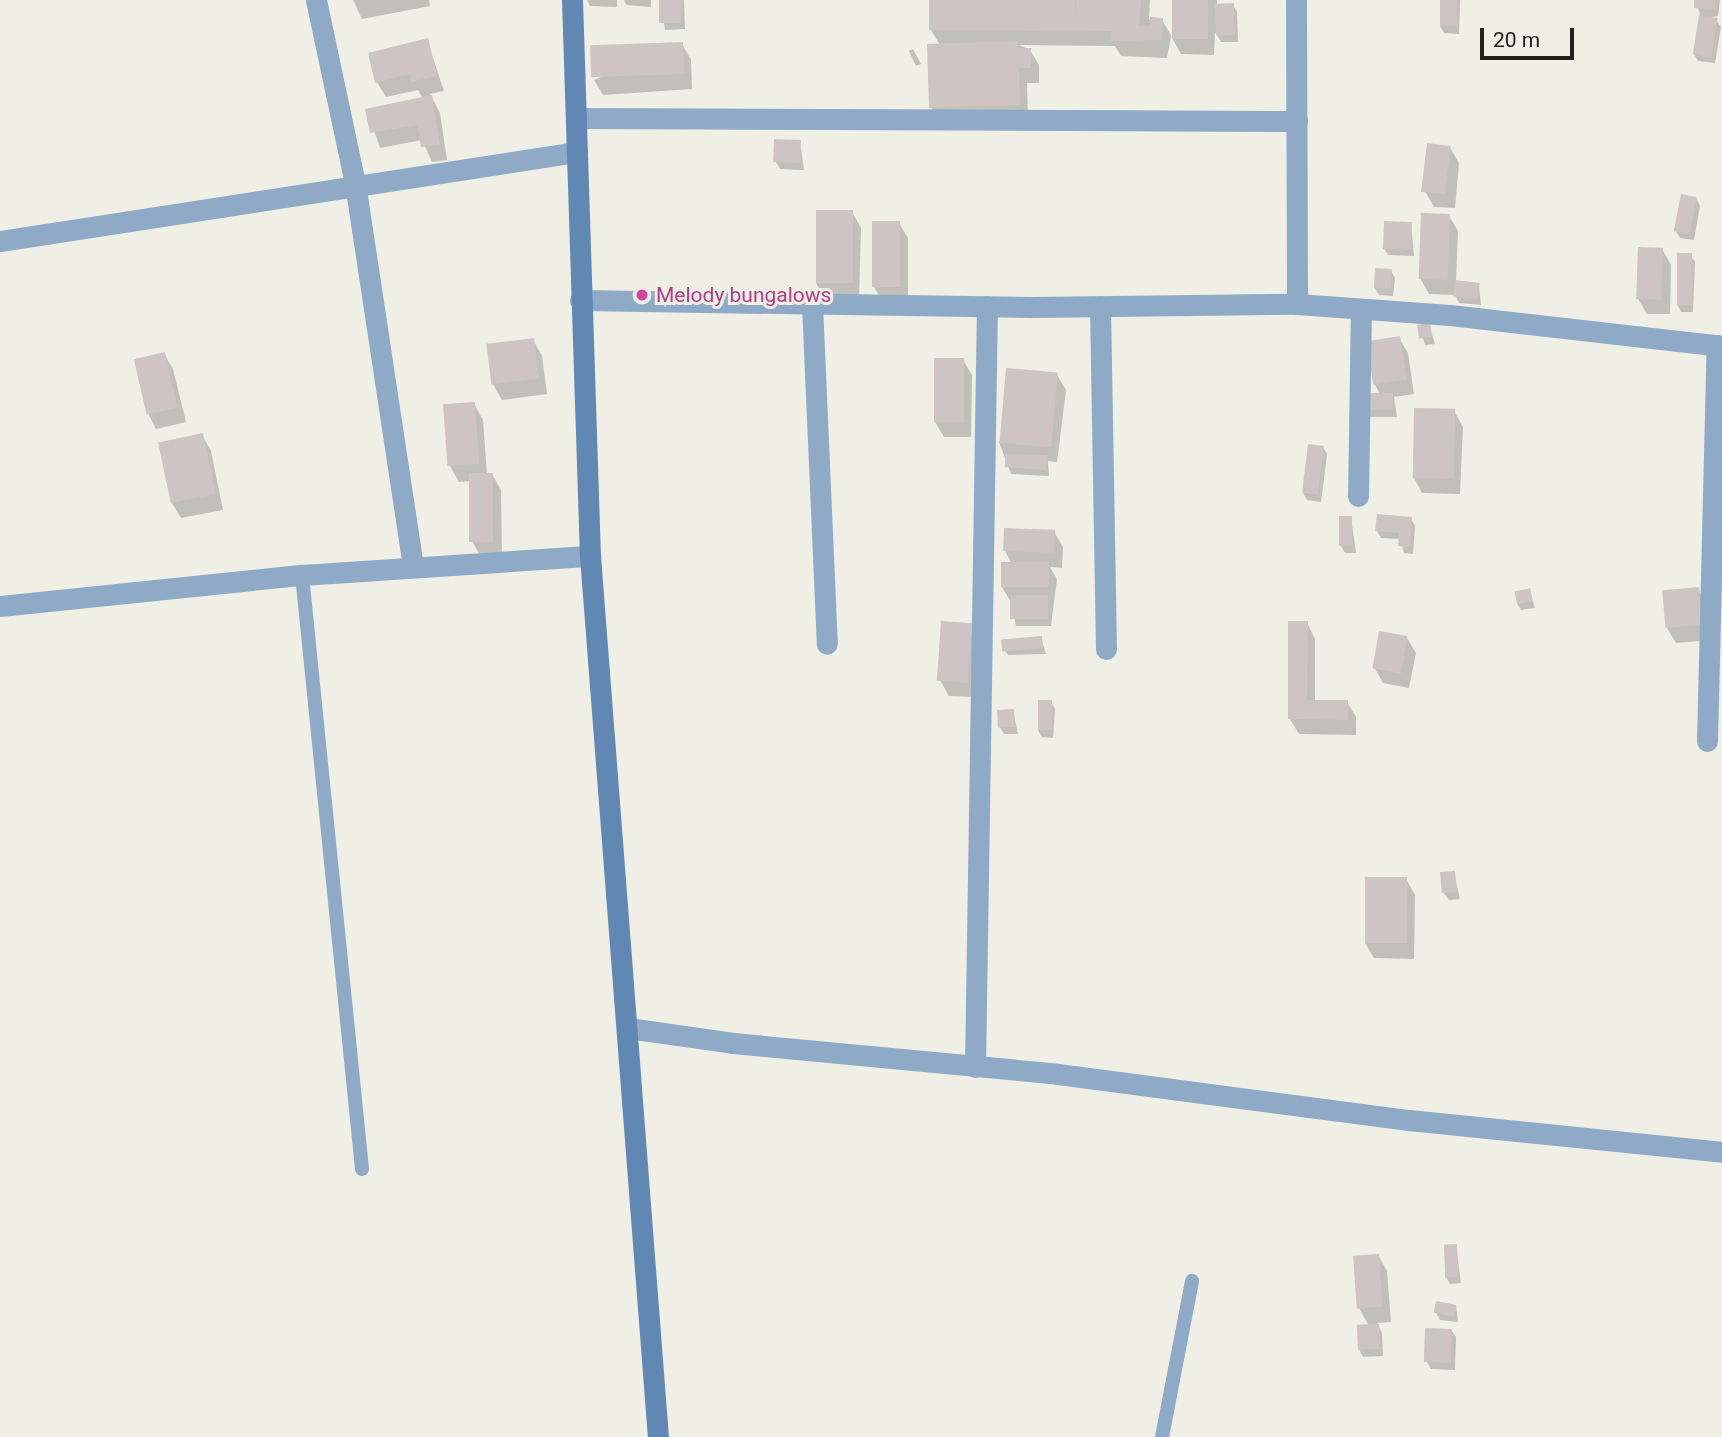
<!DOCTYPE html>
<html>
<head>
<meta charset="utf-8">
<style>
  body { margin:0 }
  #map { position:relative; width:1722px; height:1437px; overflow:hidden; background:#f0efe6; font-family:Roboto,sans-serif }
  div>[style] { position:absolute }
  .shadow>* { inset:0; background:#0003 }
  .building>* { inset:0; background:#cec4c2; transform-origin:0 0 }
  .lane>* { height:14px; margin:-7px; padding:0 7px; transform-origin:7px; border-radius:7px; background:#8faac7 }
  .street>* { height:21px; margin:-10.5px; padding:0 10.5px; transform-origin:10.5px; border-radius:10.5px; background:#8faac7 }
  .secondary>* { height:21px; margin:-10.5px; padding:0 10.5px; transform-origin:10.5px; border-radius:10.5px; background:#6088b2 }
  .dots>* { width:19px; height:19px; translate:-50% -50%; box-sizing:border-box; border:4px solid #f0efe6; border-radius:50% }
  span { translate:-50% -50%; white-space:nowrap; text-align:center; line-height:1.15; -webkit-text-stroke:6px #f0efe6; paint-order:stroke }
  .hotel-label { font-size:21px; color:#b23c85 }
  .left { translate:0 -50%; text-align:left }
  .scale { position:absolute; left:1480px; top:28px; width:94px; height:32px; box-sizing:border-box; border:4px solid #22211e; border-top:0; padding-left:9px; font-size:21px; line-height:24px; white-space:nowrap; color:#22211e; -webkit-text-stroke:5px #f0efe6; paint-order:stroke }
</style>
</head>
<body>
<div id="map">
  <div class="shadow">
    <div style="clip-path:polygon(353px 0,429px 0,430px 6px,362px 19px)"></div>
    <div style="clip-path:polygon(587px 0,617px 0,617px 7px,590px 6px)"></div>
    <div style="clip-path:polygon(624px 0,651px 0,651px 7px,626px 5px)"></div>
    <div style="clip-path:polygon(661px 0,684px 0,685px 29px,665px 30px)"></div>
    <div style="clip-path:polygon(931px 0,1150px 0,1149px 19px,1162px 20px,1172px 37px,1174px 0,1217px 0,1217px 6px,1233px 5px,1237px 12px,1238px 42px,1221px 42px,1215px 32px,1214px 55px,1181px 54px,1171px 36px,1167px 58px,1121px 56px,1115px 46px,1019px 45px,1030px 50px,1039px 65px,1039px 83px,1027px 83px,1028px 120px,940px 123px,931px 107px,940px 45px,931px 30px)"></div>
    <div style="clip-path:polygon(1441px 0,1460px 0,1459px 34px,1444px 33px,1440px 26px)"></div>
    <div style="clip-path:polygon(1696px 0,1720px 0,1718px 16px,1703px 18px,1716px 20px,1721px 27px,1715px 63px,1698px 61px,1694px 54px,1700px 15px)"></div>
    <div style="clip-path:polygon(427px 40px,444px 91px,430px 94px,440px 113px,447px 160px,432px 162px,422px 140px,380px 148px,367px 110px,423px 99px,418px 90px,386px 97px,377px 82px)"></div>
    <div style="clip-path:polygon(682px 44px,691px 60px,692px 89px,603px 95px,594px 80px)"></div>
    <div style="clip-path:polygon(913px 49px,921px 64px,916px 66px,909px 51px)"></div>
    <div style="clip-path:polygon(800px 142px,804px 170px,780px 169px,776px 162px)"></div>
    <div style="clip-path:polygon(1450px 148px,1459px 163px,1455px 208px,1434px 207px,1425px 191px)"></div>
    <div style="clip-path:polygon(1696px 198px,1700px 206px,1694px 240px,1680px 238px,1676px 231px)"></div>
    <div style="clip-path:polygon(852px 212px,861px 228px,859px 299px,825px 298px,816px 283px)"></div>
    <div style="clip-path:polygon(1449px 216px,1458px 231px,1456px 282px,1479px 285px,1481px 305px,1459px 303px,1455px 295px,1429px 294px,1420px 278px)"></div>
    <div style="clip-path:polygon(899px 223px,908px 238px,908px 302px,883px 302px,874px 287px)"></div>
    <div style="clip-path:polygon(1411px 224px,1414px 256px,1388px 255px,1384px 248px)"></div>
    <div style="clip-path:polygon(1662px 249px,1671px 265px,1670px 314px,1647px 314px,1638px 299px)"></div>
    <div style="clip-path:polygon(1690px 255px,1695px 262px,1693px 312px,1681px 312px,1677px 304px)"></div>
    <div style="clip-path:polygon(1391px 271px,1395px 278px,1393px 296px,1379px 295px,1375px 288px)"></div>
    <div style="clip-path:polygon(1429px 325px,1435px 344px,1425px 345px,1419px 326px)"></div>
    <div style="clip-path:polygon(1399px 338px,1408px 353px,1414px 394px,1394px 397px,1397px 417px,1369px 417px,1365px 410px,1380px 394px,1374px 383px)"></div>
    <div style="clip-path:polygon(533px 340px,542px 356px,547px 394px,502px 400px,493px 384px)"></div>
    <div style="clip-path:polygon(164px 354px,173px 369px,186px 422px,156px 429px,148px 413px)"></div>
    <div style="clip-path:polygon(963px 360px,972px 375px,971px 437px,944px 437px,935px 422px)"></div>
    <div style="clip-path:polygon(1057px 375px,1066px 390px,1057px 462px,1048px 461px,1049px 476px,1011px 474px,999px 442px)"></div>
    <div style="clip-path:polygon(474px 404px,483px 420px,487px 475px,492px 474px,501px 490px,502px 556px,481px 557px,472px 541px,471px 481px,459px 482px,450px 466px)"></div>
    <div style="clip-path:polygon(1454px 411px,1463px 427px,1460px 494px,1422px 493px,1414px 478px)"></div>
    <div style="clip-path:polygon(202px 435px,211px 451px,223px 510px,181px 518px,172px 503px)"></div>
    <div style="clip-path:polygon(1323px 447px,1327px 454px,1321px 502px,1307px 500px,1303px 493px)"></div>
    <div style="clip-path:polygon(1351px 518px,1356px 553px,1345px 553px,1341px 546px)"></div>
    <div style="clip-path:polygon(1411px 519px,1415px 526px,1413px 554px,1404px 553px,1400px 539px,1381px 538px,1377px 531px)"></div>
    <div style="clip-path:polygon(1054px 532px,1063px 547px,1062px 568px,1050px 567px,1057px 579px,1051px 626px,1016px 626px,1012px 604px,1002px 587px,1012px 564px,1005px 551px)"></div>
    <div style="clip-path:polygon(1698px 589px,1707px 605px,1710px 640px,1676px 643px,1667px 628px)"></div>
    <div style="clip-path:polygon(1529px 590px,1535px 608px,1521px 610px,1517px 603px)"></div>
    <div style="clip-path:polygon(1307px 623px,1315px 639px,1315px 702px,1347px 702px,1356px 717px,1356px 735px,1299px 734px,1290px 719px)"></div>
    <div style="clip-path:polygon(971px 625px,977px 697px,949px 696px,940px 680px)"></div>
    <div style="clip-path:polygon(1041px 638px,1046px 654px,1008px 655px,1003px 648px)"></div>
    <div style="clip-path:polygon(1407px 638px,1416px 653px,1409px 688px,1383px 683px,1374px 667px)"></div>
    <div style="clip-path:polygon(1051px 702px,1055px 709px,1053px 738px,1042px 737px,1038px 730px)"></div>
    <div style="clip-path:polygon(1013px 711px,1018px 734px,1004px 734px,1000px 727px)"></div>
    <div style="clip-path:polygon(1454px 873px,1460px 899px,1449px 900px,1444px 893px)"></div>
    <div style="clip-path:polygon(1406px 879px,1415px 895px,1414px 959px,1374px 958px,1365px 943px)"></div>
    <div style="clip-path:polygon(1456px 1246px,1461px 1283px,1450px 1284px,1446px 1277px)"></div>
    <div style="clip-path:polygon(1378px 1255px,1387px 1271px,1391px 1322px,1377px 1323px,1382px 1333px,1383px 1356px,1363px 1357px,1359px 1349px,1369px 1326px,1359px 1308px,1355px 1257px)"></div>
    <div style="clip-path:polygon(1456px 1306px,1458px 1322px,1440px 1320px,1436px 1313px)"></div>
    <div style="clip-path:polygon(1451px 1330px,1456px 1337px,1455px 1370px,1431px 1369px,1427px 1362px)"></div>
  </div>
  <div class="building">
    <div style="left:659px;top:0;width:22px;height:23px"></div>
    <div style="clip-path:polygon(929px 0,1075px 0,1076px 18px,1076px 0,1141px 0,1139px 26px,1150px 26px,1150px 17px,1163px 18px,1162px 40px,1110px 41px,1111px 31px,929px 30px)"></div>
    <div style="left:1172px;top:0;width:36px;height:39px"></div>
    <div style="left:1440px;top:0;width:17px;height:26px"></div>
    <div style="clip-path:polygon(1694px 0,1716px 0,1715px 10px,1694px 8px)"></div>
    <div style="left:1234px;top:3px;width:32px;height:19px;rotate:88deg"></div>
    <div style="left:1699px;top:15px;width:19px;height:40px;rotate:9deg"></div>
    <div style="clip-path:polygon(428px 38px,437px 76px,411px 82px,410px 74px,375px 83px,368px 53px)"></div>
    <div style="clip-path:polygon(1018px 41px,1018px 48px,1031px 48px,1031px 68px,1019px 68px,1020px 105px,929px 108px,927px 44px)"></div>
    <div style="left:683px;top:42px;width:32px;height:93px;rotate:88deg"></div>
    <div style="clip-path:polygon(432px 95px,440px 145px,421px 147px,417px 125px,370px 133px,365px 109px)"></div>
    <div style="left:774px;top:139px;width:27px;height:23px;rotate:2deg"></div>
    <div style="left:1427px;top:143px;width:24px;height:49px;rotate:7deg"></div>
    <div style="left:1681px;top:194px;width:16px;height:38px;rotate:11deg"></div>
    <div style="left:816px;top:210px;width:37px;height:73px"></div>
    <div style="left:1421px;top:213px;width:29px;height:66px;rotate:2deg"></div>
    <div style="left:872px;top:221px;width:28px;height:66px"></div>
    <div style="left:1384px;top:221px;width:28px;height:28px;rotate:2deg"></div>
    <div style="left:1638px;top:247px;width:25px;height:52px;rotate:2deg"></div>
    <div style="left:1677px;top:253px;width:15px;height:52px"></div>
    <div style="left:1375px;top:268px;width:17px;height:20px;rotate:3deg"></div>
    <div style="left:1455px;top:280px;width:25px;height:16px;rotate:7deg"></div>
    <div style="left:1430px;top:323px;width:14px;height:13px;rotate:82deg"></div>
    <div style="left:1400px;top:336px;width:44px;height:34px;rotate:81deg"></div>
    <div style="left:534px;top:338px;width:41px;height:48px;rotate:83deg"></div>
    <div style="left:165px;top:352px;width:57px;height:32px;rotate:77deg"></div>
    <div style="left:934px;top:358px;width:30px;height:64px"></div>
    <div style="left:1006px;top:368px;width:52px;height:75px;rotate:5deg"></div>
    <div style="left:1364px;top:393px;width:29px;height:17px"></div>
    <div style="left:475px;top:402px;width:62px;height:32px;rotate:86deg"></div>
    <div style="left:1414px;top:408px;width:41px;height:70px;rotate:1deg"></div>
    <div style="left:203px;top:433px;width:62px;height:46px;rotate:78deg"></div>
    <div style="left:1308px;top:444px;width:16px;height:49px;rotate:7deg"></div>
    <div style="clip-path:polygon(1005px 454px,1047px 455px,1046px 470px,1005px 467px)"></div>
    <div style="left:469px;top:473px;width:24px;height:69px"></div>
    <div style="clip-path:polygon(1377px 514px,1412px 517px,1410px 547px,1398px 546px,1399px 533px,1375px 531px)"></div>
    <div style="left:1352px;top:516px;width:30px;height:13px;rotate:90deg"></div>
    <div style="left:1004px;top:528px;width:51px;height:23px;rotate:2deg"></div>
    <div style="left:1001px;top:562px;width:48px;height:25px"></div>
    <div style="left:1699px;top:587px;width:38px;height:37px;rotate:85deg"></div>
    <div style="left:1530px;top:588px;width:13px;height:16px;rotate:77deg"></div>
    <div style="left:1010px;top:595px;width:38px;height:24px"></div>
    <div style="left:941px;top:621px;width:31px;height:60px;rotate:4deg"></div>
    <div style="clip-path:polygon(1288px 621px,1308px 621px,1307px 700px,1348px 700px,1348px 720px,1288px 719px)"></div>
    <div style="left:1379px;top:631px;width:29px;height:38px;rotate:10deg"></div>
    <div style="left:1042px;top:636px;width:12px;height:41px;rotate:85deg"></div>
    <div style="left:1038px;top:700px;width:14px;height:30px"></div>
    <div style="left:1014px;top:709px;width:18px;height:17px;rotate:87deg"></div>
    <div style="left:1455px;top:871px;width:21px;height:15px;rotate:85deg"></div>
    <div style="left:1365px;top:877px;width:42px;height:66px"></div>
    <div style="left:1457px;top:1244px;width:33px;height:13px;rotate:88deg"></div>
    <div style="left:1379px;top:1254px;width:53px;height:26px;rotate:86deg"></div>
    <div style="left:1436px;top:1301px;width:21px;height:12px;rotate:11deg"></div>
    <div style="left:1379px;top:1324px;width:25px;height:22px;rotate:88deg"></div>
    <div style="left:1425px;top:1328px;width:27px;height:34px;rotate:2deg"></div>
  </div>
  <div class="lane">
    <div style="left:302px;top:575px;width:597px;rotate:84.23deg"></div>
    <div style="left:1162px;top:1437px;width:159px;rotate:-79.1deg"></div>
  </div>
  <div class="street">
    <div style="left:316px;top:0;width:187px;rotate:78deg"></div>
    <div style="left:355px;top:183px;width:388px;rotate:81.4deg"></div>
    <div style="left:1296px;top:0;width:304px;rotate:89.8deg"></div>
    <div style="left:576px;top:118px;width:721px;rotate:0.24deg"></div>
    <div style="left:0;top:241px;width:584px;rotate:-8.77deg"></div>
    <div style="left:580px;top:300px;width:453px;rotate:0.9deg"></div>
    <div style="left:1033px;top:307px;width:264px;rotate:-0.7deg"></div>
    <div style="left:1297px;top:304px;width:153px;rotate:4.1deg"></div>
    <div style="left:1450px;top:315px;width:274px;rotate:6.5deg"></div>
    <div style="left:812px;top:304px;width:340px;rotate:87.5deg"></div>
    <div style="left:1100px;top:306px;width:343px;rotate:89deg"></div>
    <div style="left:1358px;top:496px;width:187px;rotate:-89.1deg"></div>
    <div style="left:0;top:606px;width:304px;rotate:-5.9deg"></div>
    <div style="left:302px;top:575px;width:289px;rotate:-3.8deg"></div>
    <div style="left:1707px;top:741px;width:396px;rotate:-88.6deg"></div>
    <div style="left:628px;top:1028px;width:106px;rotate:8.1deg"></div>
    <div style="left:733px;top:1043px;width:326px;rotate:5.4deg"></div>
    <div style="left:1058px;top:1074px;width:354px;rotate:7.5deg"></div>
    <div style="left:1409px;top:1120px;width:315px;rotate:5.8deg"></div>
    <div style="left:975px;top:1067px;width:761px;rotate:-89.1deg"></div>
  </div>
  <div class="secondary">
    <div style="left:572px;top:0;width:556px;rotate:88.15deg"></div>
    <div style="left:590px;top:556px;width:884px;rotate:85.59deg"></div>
  </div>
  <div class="dots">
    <div style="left:642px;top:295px;background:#d1479c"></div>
  </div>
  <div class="hotel-label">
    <span class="left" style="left:656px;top:295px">Melody bungalows</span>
  </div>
  <div class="scale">20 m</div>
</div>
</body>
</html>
